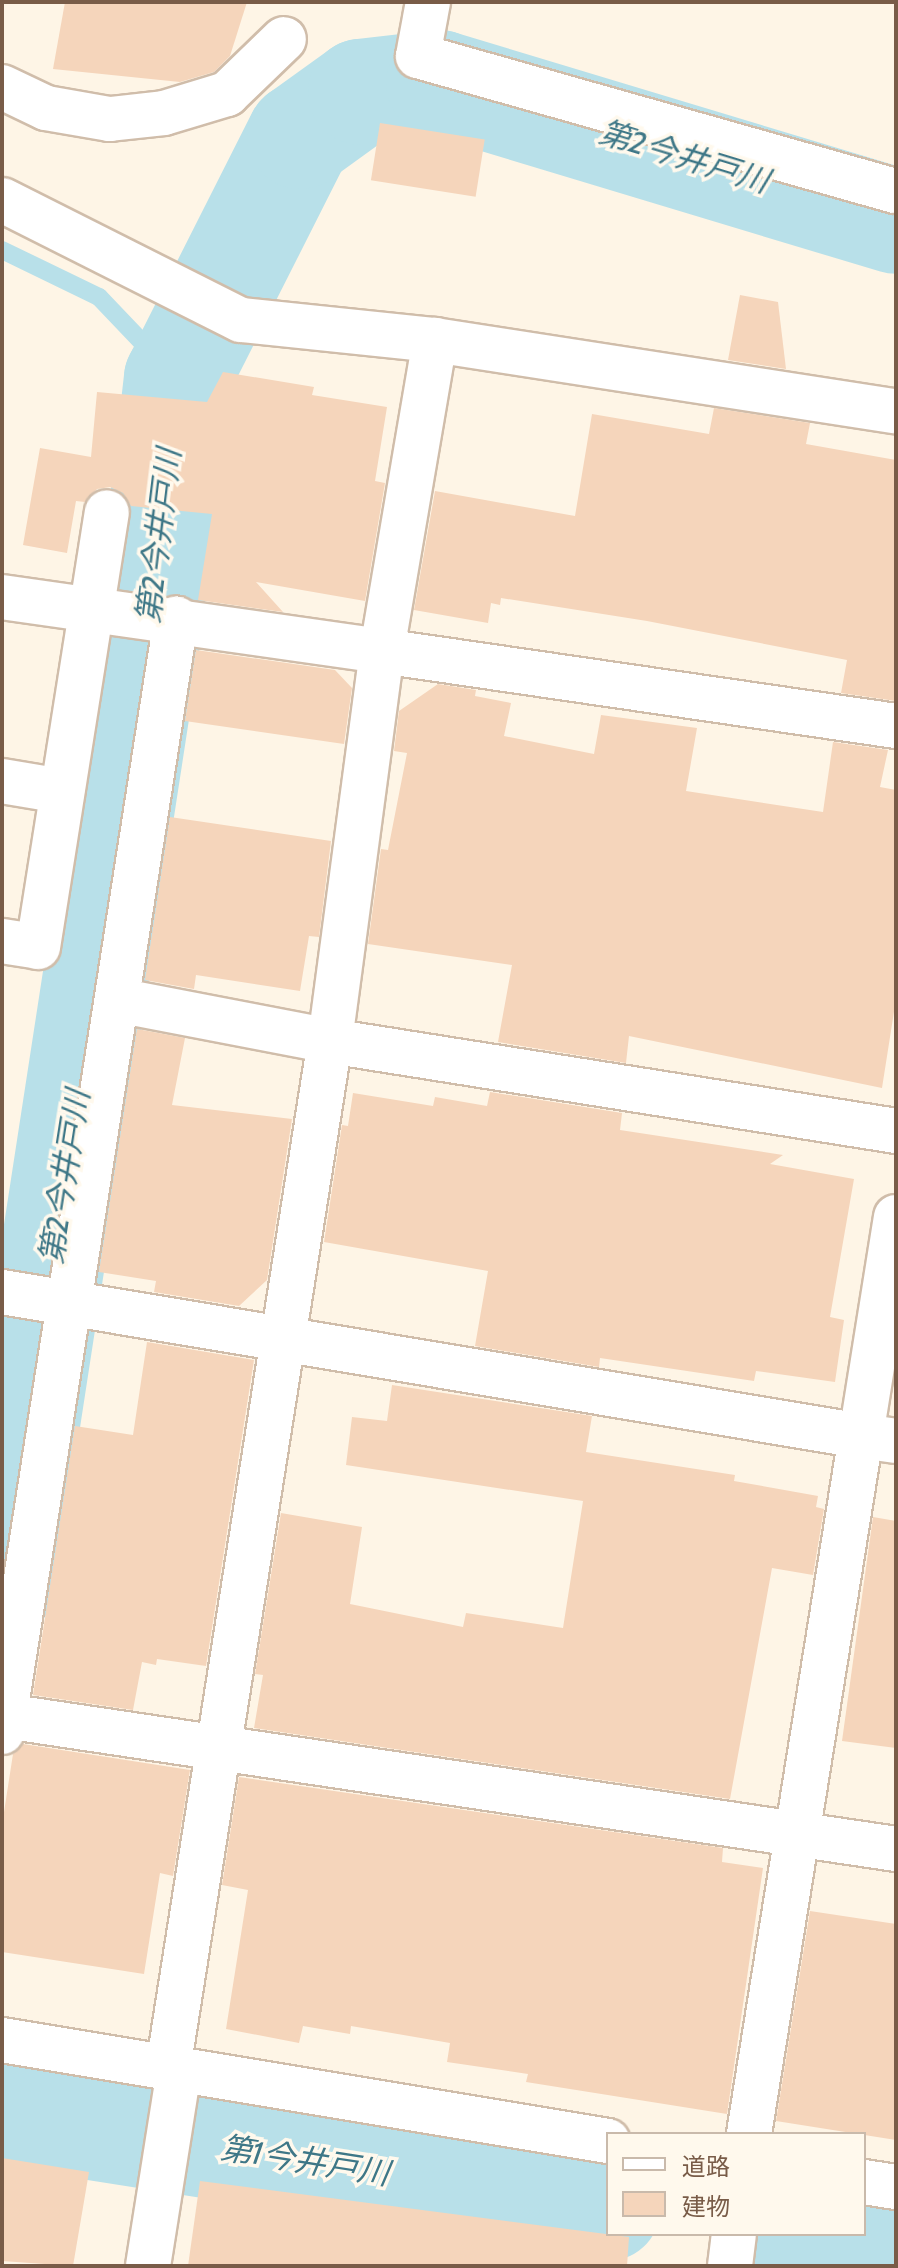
<!DOCTYPE html>
<html>
<head>
<meta charset="utf-8">
<style>
  body { margin:0 }
  #map { position:relative; width:898px; height:2268px; overflow:hidden; background:#fef5e6; font-family:Cabin,"Noto Sans JP",sans-serif }
  div>[style] { position:absolute }
  .stream>* { height:18px; margin:-9px; padding:0 9px; transform-origin:9px; border-radius:9px; background:#b8e0e9 }
  .river>* { height:106px; margin:-53px; padding:0 53px; transform-origin:53px; border-radius:53px; background:#b8e0e9 }
  .building>* { inset:0; background:#f5d5bb; transform-origin:0 0 }
  .roads { filter:drop-shadow(2px 0 #d0bdaa) drop-shadow(-2px 0 #d0bdaa) drop-shadow(0 2px #d0bdaa) drop-shadow(0 -2px #d0bdaa) }
  .minor>* { height:44px; margin:-22px; padding:0 22px; transform-origin:22px; border-radius:22px; background:#fff }
  .tertiary>* { height:44px; margin:-22px; padding:0 22px; transform-origin:22px; border-radius:22px; background:#fff }
  span { translate:-50% -50%; white-space:nowrap; text-align:center; line-height:1.15; -webkit-text-stroke:7px #fff9ed; paint-order:stroke }
  .water-label { font-size:32px; color:#3e7787; font-style:italic }
  .frame { position:absolute; inset:0; border:4px solid #795c48; pointer-events:none }
  .legend { position:absolute; left:606px; top:2132px; width:260px; height:104px; box-sizing:border-box; background:#fff9ed; border:2px solid #c9baab; margin:0; padding:10px 14px; list-style:none; font-size:24px; color:#795c48 }
  .legend li { display:flex; align-items:center; gap:16px; height:40px }
  .legend b { width:40px; border:2px solid #c9baab }
</style>
</head>
<body>
<div id="map">
  <div class="stream">
    <div style="left:2px;top:250px;width:108px;rotate:25.9deg"></div>
    <div style="left:99px;top:297px;width:113px;rotate:46.4deg"></div>
  </div>
  <div class="river">
    <div style="left:2px;top:1586px;width:947px;rotate:-81.25deg"></div>
    <div style="left:146px;top:650px;width:273px;rotate:-83.5deg"></div>
    <div style="left:177px;top:379px;width:272px;rotate:-63.2deg"></div>
    <div style="left:300px;top:136px;width:75px;rotate:-35.8deg"></div>
    <div style="left:361px;top:92px;width:79px;rotate:-6.6deg"></div>
    <div style="left:439px;top:83px;width:477px;rotate:16.8deg"></div>
    <div style="left:2px;top:2113px;width:613px;rotate:8.91deg"></div>
    <div style="left:779px;top:2234px;width:118px;rotate:8.7deg"></div>
  </div>
  <div class="building">
    <div style="clip-path:polygon(65px 2px,247px 2px,230px 56px,214px 72px,180px 82px,53px 69px)"></div>
    <div style="left:380px;top:123px;width:106px;height:58px;rotate:9deg"></div>
    <div style="clip-path:polygon(740px 295px,778px 302px,786px 369px,728px 360px)"></div>
    <div style="clip-path:polygon(223px 372px,314px 387px,312px 395px,387px 407px,375px 481px,385px 483px,365px 601px,256px 582px,283px 612px,198px 600px,212px 514px,131px 506px,123px 493px,110px 487px,97px 489px,85px 502px,76px 501px,67px 553px,23px 545px,40px 448px,91px 457px,97px 392px,207px 402px)"></div>
    <div style="clip-path:polygon(714px 408px,810px 423px,806px 444px,896px 460px,896px 701px,841px 693px,847px 660px,647px 621px,501px 598px,500px 605px,491px 603px,488px 623px,414px 610px,435px 491px,575px 516px,592px 414px,709px 434px)"></div>
    <div style="clip-path:polygon(196px 650px,335px 670px,352px 688px,344px 744px,185px 721px)"></div>
    <div style="clip-path:polygon(438px 684px,476px 690px,475px 696px,511px 703px,504px 736px,594px 754px,601px 715px,697px 728px,686px 791px,823px 812px,833px 742px,888px 750px,880px 787px,896px 790px,896px 999px,882px 1088px,629px 1036px,626px 1063px,498px 1042px,512px 965px,368px 944px,381px 849px,388px 850px,407px 753px,394px 751px,399px 711px)"></div>
    <div style="clip-path:polygon(170px 817px,331px 841px,319px 937px,309px 936px,300px 991px,196px 975px,194px 989px,145px 980px)"></div>
    <div style="clip-path:polygon(137px 1029px,185px 1038px,172px 1105px,292px 1119px,267px 1280px,239px 1306px,154px 1292px,156px 1281px,99px 1272px)"></div>
    <div style="clip-path:polygon(490px 1092px,622px 1113px,620px 1130px,783px 1155px,770px 1164px,854px 1179px,830px 1317px,844px 1320px,835px 1382px,756px 1371px,754px 1381px,600px 1358px,599px 1367px,475px 1346px,488px 1271px,324px 1242px,342px 1125px,348px 1126px,353px 1093px,433px 1106px,435px 1097px,487px 1106px)"></div>
    <div style="clip-path:polygon(147px 1342px,254px 1360px,206px 1666px,157px 1659px,156px 1665px,142px 1662px,133px 1710px,33px 1695px,75px 1426px,133px 1435px)"></div>
    <div style="clip-path:polygon(392px 1385px,592px 1416px,586px 1452px,735px 1475px,734px 1481px,818px 1496px,816px 1507px,824px 1509px,813px 1575px,772px 1568px,730px 1799px,254px 1728px,263px 1675px,255px 1674px,281px 1513px,362px 1527px,350px 1604px,463px 1627px,466px 1613px,563px 1628px,583px 1501px,346px 1465px,352px 1417px,387px 1421px)"></div>
    <div style="clip-path:polygon(873px 1517px,896px 1521px,896px 1748px,842px 1741px)"></div>
    <div style="clip-path:polygon(23px 1744px,190px 1770px,173px 1876px,160px 1873px,144px 1974px,2px 1952px,2px 1825px,13px 1754px)"></div>
    <div style="clip-path:polygon(239px 1777px,723px 1848px,722px 1862px,763px 1868px,727px 2114px,526px 2082px,528px 2074px,447px 2062px,450px 2043px,351px 2026px,350px 2034px,303px 2026px,299px 2043px,226px 2029px,248px 1890px,222px 1885px)"></div>
    <div style="clip-path:polygon(810px 1911px,896px 1924px,896px 2140px,776px 2121px)"></div>
    <div style="clip-path:polygon(2px 2158px,89px 2172px,73px 2266px,2px 2261px)"></div>
    <div style="clip-path:polygon(200px 2181px,629px 2237px,627px 2266px,188px 2266px)"></div>
  </div>
  <div class="roads">
    <div class="minor">
      <div style="left:428px;top:2px;width:55px;rotate:100.5deg"></div>
      <div style="left:418px;top:56px;width:497px;rotate:15.8deg"></div>
      <div style="left:2px;top:87px;width:49px;rotate:25.5deg"></div>
      <div style="left:46px;top:108px;width:65px;rotate:9.8deg"></div>
      <div style="left:110px;top:119px;width:54px;rotate:-6.3deg"></div>
      <div style="left:164px;top:113px;width:66px;rotate:-16.8deg"></div>
      <div style="left:227px;top:94px;width:79px;rotate:-44deg"></div>
      <div style="left:2px;top:200px;width:267px;rotate:26.7deg"></div>
      <div style="left:241px;top:320px;width:195px;rotate:5.9deg"></div>
      <div style="left:435px;top:340px;width:466px;rotate:8.8deg"></div>
      <div style="left:435px;top:340px;width:315px;rotate:99.7deg"></div>
      <div style="left:382px;top:651px;width:519px;rotate:8.3deg"></div>
      <div style="left:2px;top:597px;width:384px;rotate:8.1deg"></div>
      <div style="left:382px;top:651px;width:393px;rotate:97.6deg"></div>
      <div style="left:330px;top:1041px;width:573px;rotate:9.03deg"></div>
      <div style="left:2px;top:781px;width:61px;rotate:9.5deg"></div>
      <div style="left:2px;top:941px;width:36px;rotate:9deg"></div>
      <div style="left:38px;top:947px;width:440px;rotate:-81deg"></div>
      <div style="left:117px;top:1000px;width:217px;rotate:10.9deg"></div>
      <div style="left:330px;top:1041px;width:1040px;rotate:98.96deg"></div>
      <div style="left:896px;top:1217px;width:222px;rotate:99.1deg"></div>
      <div style="left:861px;top:1436px;width:35px;rotate:8deg"></div>
      <div style="left:2px;top:1292px;width:871px;rotate:9.52deg"></div>
      <div style="left:861px;top:1436px;width:707px;rotate:99.12deg"></div>
      <div style="left:5px;top:1716px;width:901px;rotate:8.49deg"></div>
      <div style="left:2px;top:1732px;width:1127px;rotate:-81.11deg"></div>
      <div style="left:148px;top:2266px;width:198px;rotate:-81deg"></div>
      <div style="left:730px;top:2266px;width:32px;rotate:-83deg"></div>
    </div>
    <div class="tertiary">
      <div style="left:2px;top:2040px;width:614px;rotate:9.46deg"></div>
      <div style="left:864px;top:2182px;width:32px;rotate:9deg"></div>
    </div>
  </div>
  <div class="water-label">
    <span style="left:684px;top:157px;rotate:17deg">第2今井戸川</span>
    <span style="left:159px;top:536px;rotate:-83deg">第2今井戸川</span>
    <span style="left:65px;top:1177px;rotate:-81deg">第2今井戸川</span>
    <span style="left:305px;top:2161px;rotate:9deg">第1今井戸川</span>
  </div>
  <div class="frame"></div>
  <ul class="legend">
  <li><b style="height:10px;background:#fff"></b>道路</li>
  <li><b style="height:22px;background:#f5d5bb"></b>建物</li>
  </ul>
</div>
</body>
</html>
